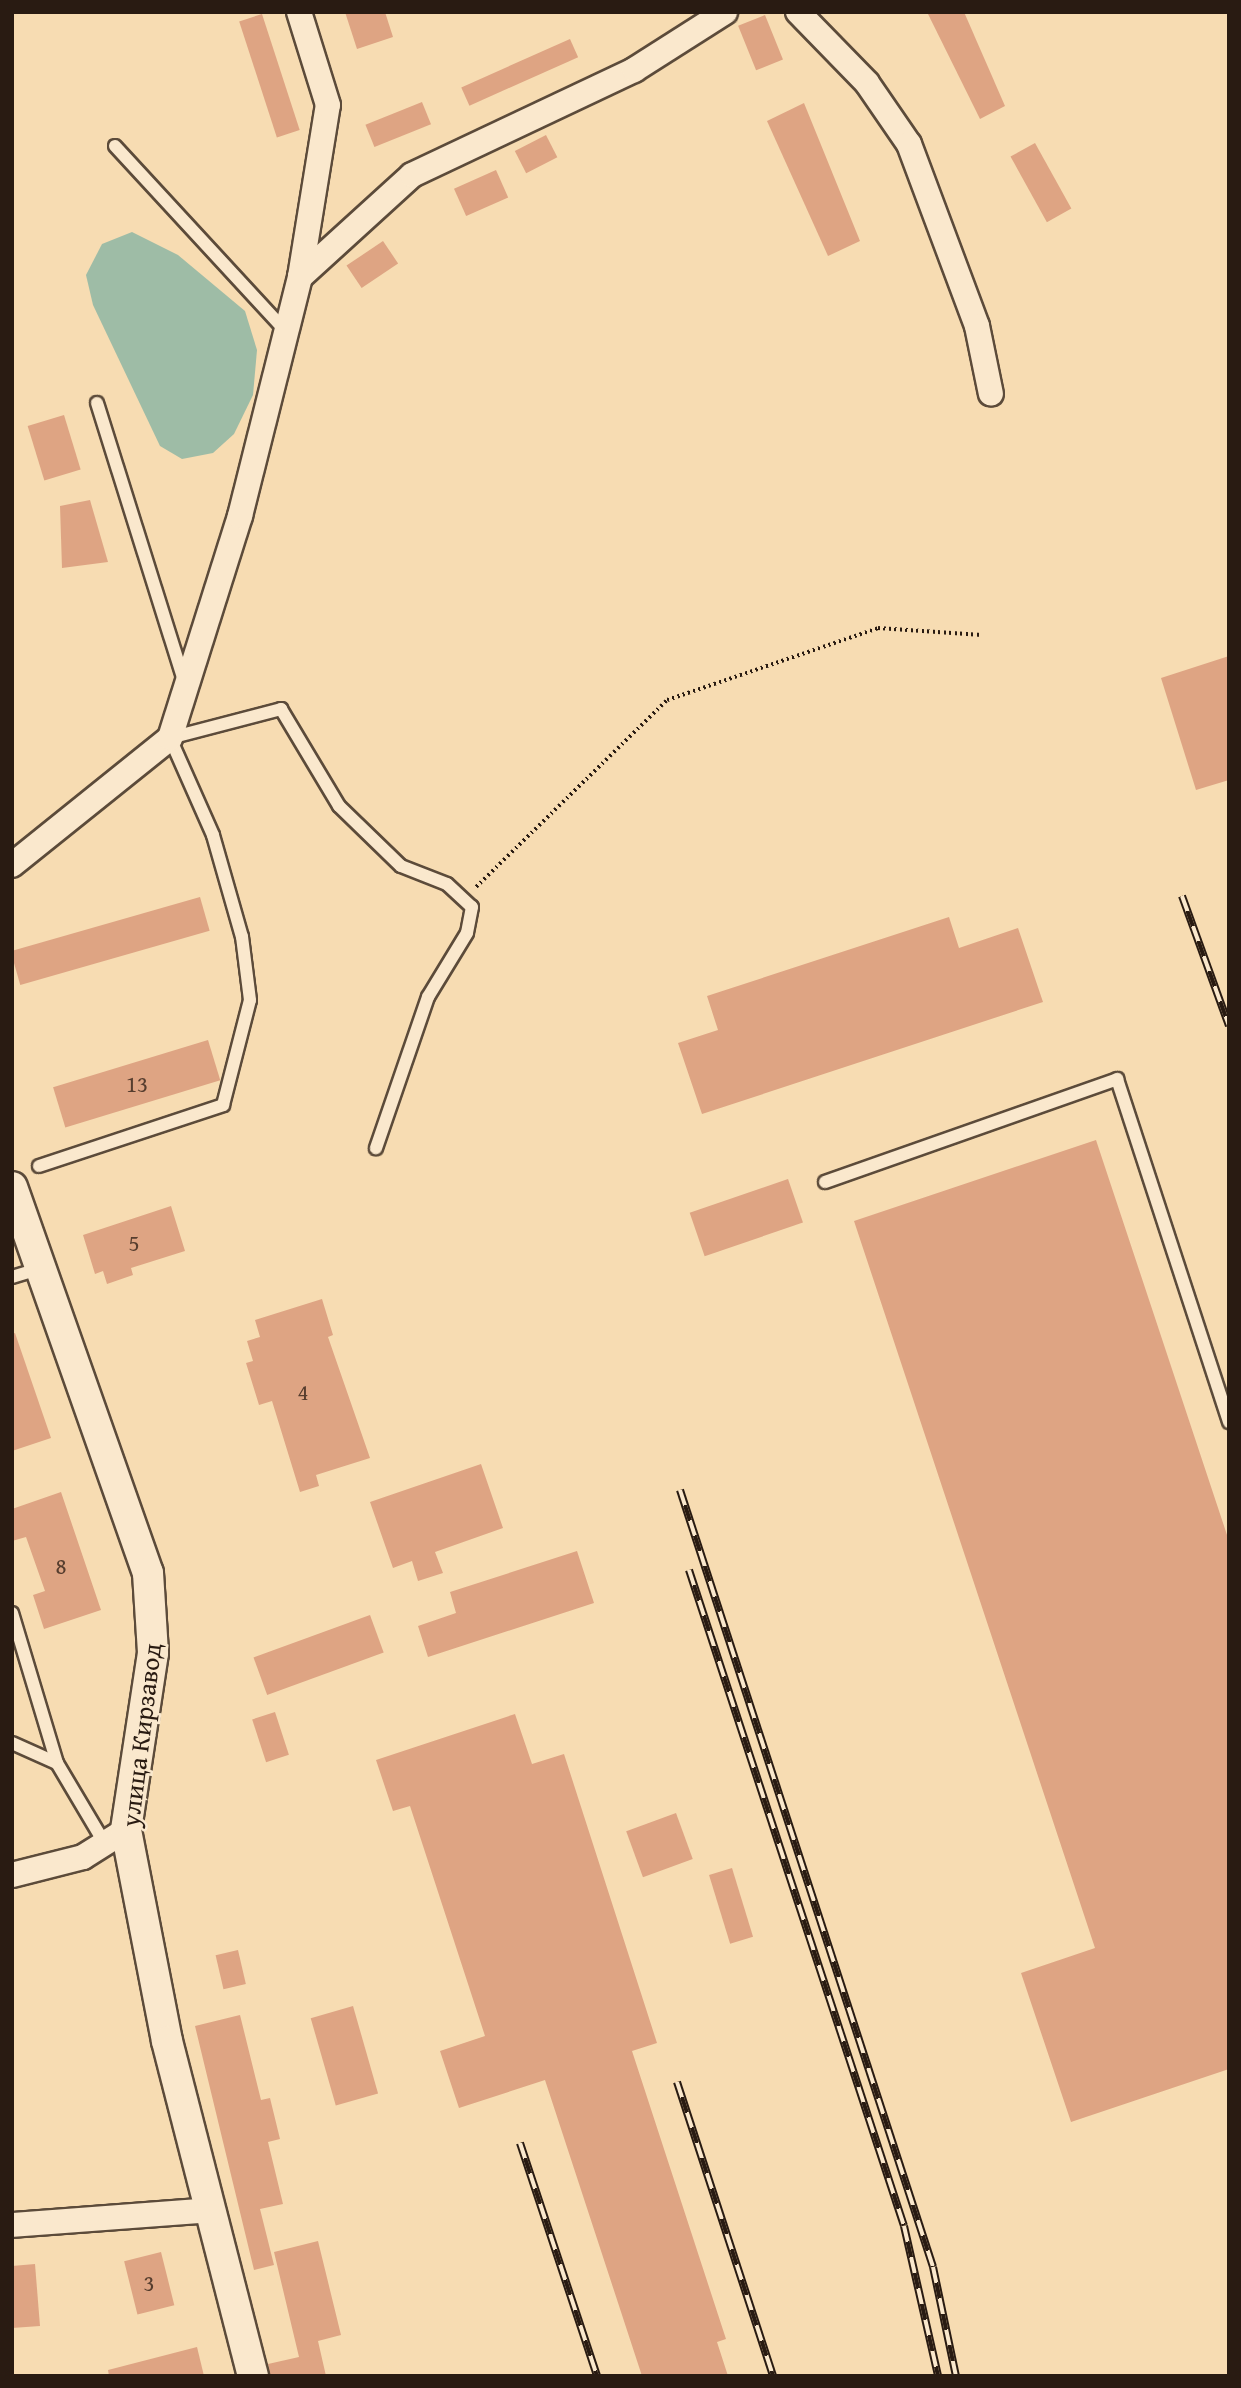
<!DOCTYPE html>
<html>
<head>
<meta charset="utf-8">
<style>
  body { margin:0 }
  #map { position:relative; width:1241px; height:2388px; overflow:hidden; background:#f7dcb2; font-family:"Gentium Book Plus",serif }
  div>[style] { position:absolute }
  .water>* { inset:0; background:#9ebca6 }
  .building>* { inset:0; background:#dea483; transform-origin:0 0 }
  .path>* { height:3.5px; margin-top:-1.75px; transform-origin:0; background:repeating-linear-gradient(90deg,#291b12 0 2px,transparent 0 5.5px) }
  .roads { filter:drop-shadow(2px 0 #5c4b3a) drop-shadow(-2px 0 #5c4b3a) drop-shadow(0 2px #5c4b3a) drop-shadow(0 -2px #5c4b3a) }
  .service>* { height:12px; margin:-6px; padding:0 6px; transform-origin:6px; border-radius:6px; background:#fae8cd }
  .minor>* { height:24px; margin:-12px; padding:0 12px; transform-origin:12px; border-radius:12px; background:#fae8cd }
  .tertiary>* { height:30px; margin:-15px; padding:0 15px; transform-origin:15px; border-radius:15px; background:#fae8cd }
  .rail>* { height:8px; margin-top:-4px; transform-origin:0; background:repeating-linear-gradient(90deg,#fae8cd 0 16px,#291b12 0 32px); box-sizing:border-box; border-block:2px solid #291b12 }
  span { translate:-50% -50%; white-space:nowrap; text-align:center; line-height:1.15; -webkit-text-stroke:5px #fae8cd; paint-order:stroke }
  .number-label { font-size:23px; color:#563d2e }
  .number-label span { -webkit-text-stroke-width:0 }
  .street-label { font-size:26px; color:#291b12 }
  .frame { position:absolute; inset:0; border:14px solid #291b12; pointer-events:none }
</style>
</head>
<body>
<div id="map">
  <div class="water">
    <div style="clip-path:polygon(132px 232px,178px 255px,245px 311px,257px 350px,253px 395px,234px 434px,213px 453px,182px 459px,160px 446px,93px 305px,86px 275px,102px 244px)"></div>
  </div>
  <div class="building">
    <div style="clip-path:polygon(345px 12px,385px 12px,393px 37px,357px 49px)"></div>
    <div style="clip-path:polygon(927px 12px,964px 12px,1005px 106px,980px 119px)"></div>
    <div style="left:262px;top:14px;width:122px;height:24px;rotate:72deg"></div>
    <div style="left:765px;top:15px;width:48px;height:29px;rotate:68deg"></div>
    <div style="left:570px;top:39px;width:20px;height:119px;rotate:66deg"></div>
    <div style="left:422px;top:102px;width:24px;height:61px;rotate:68deg"></div>
    <div style="clip-path:polygon(804px 103px,860px 241px,828px 256px,767px 121px)"></div>
    <div style="left:546px;top:135px;width:25px;height:35px;rotate:63deg"></div>
    <div style="left:1035px;top:143px;width:75px;height:28px;rotate:61deg"></div>
    <div style="left:496px;top:170px;width:30px;height:46px;rotate:66deg"></div>
    <div style="left:383px;top:241px;width:27px;height:44px;rotate:56deg"></div>
    <div style="left:64px;top:415px;width:57px;height:38px;rotate:73deg"></div>
    <div style="clip-path:polygon(90px 500px,108px 562px,62px 568px,60px 506px)"></div>
    <div style="clip-path:polygon(1229px 656px,1229px 780px,1196px 790px,1161px 678px)"></div>
    <div style="left:200px;top:897px;width:35px;height:197px;rotate:74deg"></div>
    <div style="clip-path:polygon(949px 917px,959px 948px,1018px 928px,1043px 1002px,702px 1114px,678px 1043px,718px 1030px,707px 996px)"></div>
    <div style="left:208px;top:1040px;width:42px;height:162px;rotate:73deg"></div>
    <div style="clip-path:polygon(1096px 1140px,1229px 1541px,1229px 2069px,1071px 2122px,1021px 1973px,1095px 1948px,854px 1221px)"></div>
    <div style="left:788px;top:1179px;width:46px;height:104px;rotate:71deg"></div>
    <div style="clip-path:polygon(171px 1206px,185px 1251px,131px 1268px,133px 1275px,107px 1284px,103px 1271px,95px 1274px,83px 1235px)"></div>
    <div style="clip-path:polygon(322px 1299px,333px 1335px,328px 1337px,370px 1458px,316px 1475px,319px 1486px,300px 1492px,272px 1401px,259px 1405px,246px 1363px,253px 1361px,247px 1341px,260px 1337px,255px 1320px)"></div>
    <div style="clip-path:polygon(15px 1333px,51px 1438px,12px 1451px,12px 1334px)"></div>
    <div style="clip-path:polygon(481px 1464px,503px 1528px,435px 1552px,443px 1573px,418px 1581px,412px 1561px,393px 1568px,370px 1502px)"></div>
    <div style="clip-path:polygon(61px 1492px,101px 1610px,44px 1629px,33px 1595px,45px 1591px,26px 1537px,12px 1541px,12px 1509px)"></div>
    <div style="clip-path:polygon(577px 1551px,594px 1603px,428px 1657px,418px 1626px,456px 1613px,450px 1592px)"></div>
    <div style="left:370px;top:1615px;width:40px;height:124px;rotate:70deg"></div>
    <div style="left:275px;top:1712px;width:45px;height:24px;rotate:72deg"></div>
    <div style="clip-path:polygon(515px 1714px,532px 1764px,564px 1754px,657px 2043px,632px 2051px,726px 2339px,717px 2342px,728px 2376px,642px 2376px,545px 2080px,459px 2108px,440px 2051px,485px 2036px,410px 1806px,393px 1811px,376px 1760px)"></div>
    <div style="left:676px;top:1813px;width:49px;height:53px;rotate:70deg"></div>
    <div style="left:732px;top:1868px;width:72px;height:24px;rotate:73deg"></div>
    <div style="left:238px;top:1950px;width:35px;height:23px;rotate:77deg"></div>
    <div style="left:353px;top:2006px;width:91px;height:44px;rotate:74deg"></div>
    <div style="clip-path:polygon(240px 2015px,261px 2100px,270px 2098px,280px 2139px,268px 2142px,283px 2204px,260px 2209px,274px 2265px,254px 2270px,195px 2026px)"></div>
    <div style="clip-path:polygon(318px 2241px,341px 2335px,318px 2341px,326px 2376px,270px 2376px,268px 2364px,299px 2357px,274px 2252px)"></div>
    <div style="left:161px;top:2252px;width:55px;height:38px;rotate:76deg"></div>
    <div style="clip-path:polygon(35px 2264px,40px 2326px,12px 2328px,12px 2266px)"></div>
    <div style="clip-path:polygon(197px 2347px,204px 2376px,109px 2376px,108px 2370px)"></div>
  </div>
  <div class="path">
    <div style="left:476px;top:887px;width:267px;rotate:-44.4deg"></div>
    <div style="left:667px;top:700px;width:223px;rotate:-18.8deg"></div>
    <div style="left:878px;top:628px;width:104px;rotate:3.9deg"></div>
  </div>
  <div class="roads">
    <div class="service">
      <div style="left:115px;top:146px;width:252px;rotate:47.3deg"></div>
      <div style="left:97px;top:403px;width:291px;rotate:72.6deg"></div>
      <div style="left:39px;top:1166px;width:194px;rotate:-18.3deg"></div>
      <div style="left:223px;top:1105px;width:108px;rotate:-75.6deg"></div>
      <div style="left:250px;top:1000px;width:64px;rotate:-97.2deg"></div>
      <div style="left:242px;top:937px;width:106px;rotate:-105.9deg"></div>
      <div style="left:213px;top:835px;width:106px;rotate:-113.9deg"></div>
      <div style="left:170px;top:738px;width:115px;rotate:-14.6deg"></div>
      <div style="left:281px;top:709px;width:113px;rotate:59.1deg"></div>
      <div style="left:339px;top:806px;width:86px;rotate:44.1deg"></div>
      <div style="left:401px;top:866px;width:49px;rotate:21.4deg"></div>
      <div style="left:447px;top:884px;width:34px;rotate:43deg"></div>
      <div style="left:472px;top:907px;width:26px;rotate:101deg"></div>
      <div style="left:467px;top:933px;width:75px;rotate:121.4deg"></div>
      <div style="left:428px;top:997px;width:160px;rotate:109deg"></div>
      <div style="left:825px;top:1182px;width:310px;rotate:-19.4deg"></div>
      <div style="left:1117px;top:1079px;width:361px;rotate:71.9deg"></div>
      <div style="left:12px;top:1277px;width:30px;rotate:-17deg"></div>
      <div style="left:12px;top:1613px;width:157px;rotate:73.3deg"></div>
      <div style="left:12px;top:1743px;width:49px;rotate:24deg"></div>
      <div style="left:57px;top:1763px;width:94px;rotate:59.3deg"></div>
    </div>
    <div class="minor">
      <div style="left:798px;top:12px;width:99px;rotate:45.8deg"></div>
      <div style="left:867px;top:83px;width:74px;rotate:55.5deg"></div>
      <div style="left:909px;top:144px;width:194px;rotate:69.5deg"></div>
      <div style="left:977px;top:326px;width:69px;rotate:78.4deg"></div>
      <div style="left:300px;top:277px;width:151px;rotate:-42.3deg"></div>
      <div style="left:412px;top:175px;width:246px;rotate:-25.3deg"></div>
      <div style="left:634px;top:70px;width:108px;rotate:-32.5deg"></div>
      <div style="left:12px;top:865px;width:203px;rotate:-38.8deg"></div>
      <div style="left:170px;top:738px;width:233px;rotate:-72.5deg"></div>
      <div style="left:240px;top:516px;width:246px;rotate:-75.9deg"></div>
      <div style="left:300px;top:277px;width:174px;rotate:-80.8deg"></div>
      <div style="left:328px;top:105px;width:97px;rotate:-107.3deg"></div>
      <div style="left:12px;top:1875px;width:73px;rotate:-14.2deg"></div>
      <div style="left:83px;top:1857px;width:51px;rotate:-32.1deg"></div>
      <div style="left:12px;top:2225px;width:199px;rotate:-4.3deg"></div>
    </div>
    <div class="tertiary">
      <div style="left:12px;top:1187px;width:409px;rotate:70.6deg"></div>
      <div style="left:148px;top:1573px;width:80px;rotate:86.4deg"></div>
      <div style="left:153px;top:1653px;width:179px;rotate:98.7deg"></div>
      <div style="left:126px;top:1830px;width:215px;rotate:79deg"></div>
      <div style="left:167px;top:2041px;width:346px;rotate:75.6deg"></div>
    </div>
  </div>
  <div class="rail">
    <div style="left:1182px;top:896px;width:138px;rotate:70.1deg"></div>
    <div style="left:680px;top:1490px;width:817px;rotate:71.96deg"></div>
    <div style="left:933px;top:2267px;width:111px;rotate:78.1deg"></div>
    <div style="left:689px;top:1570px;width:690px;rotate:71.85deg"></div>
    <div style="left:904px;top:2226px;width:154px;rotate:77.2deg"></div>
    <div style="left:677px;top:2082px;width:309px;rotate:71.9deg"></div>
    <div style="left:520px;top:2143px;width:245px;rotate:71.7deg"></div>
  </div>
  <div class="number-label">
    <span style="left:137px;top:1084px">13</span>
    <span style="left:134px;top:1243px">5</span>
    <span style="left:303px;top:1392px">4</span>
    <span style="left:61px;top:1566px">8</span>
    <span style="left:149px;top:2283px">3</span>
  </div>
  <div class="street-label">
    <span style="left:141px;top:1735px;rotate:-83deg">улица Кирзавод</span>
  </div>
  <div class="frame"></div>
</div>
</body>
</html>
